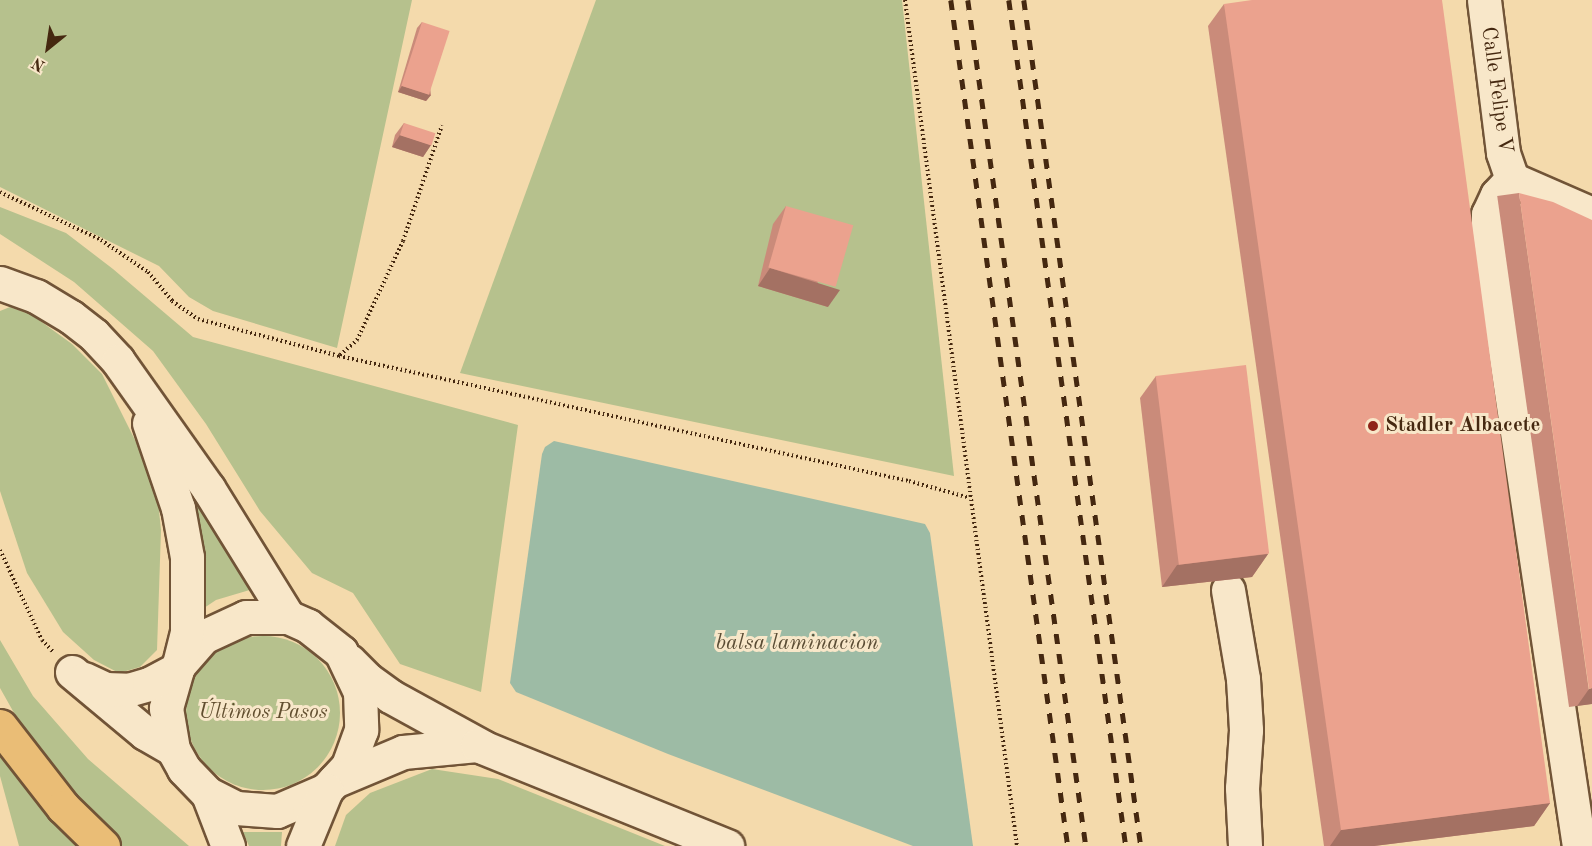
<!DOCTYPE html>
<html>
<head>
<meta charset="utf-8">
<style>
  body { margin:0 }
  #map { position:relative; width:1592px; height:846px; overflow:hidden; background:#f4daac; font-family:"Old Standard TT",serif }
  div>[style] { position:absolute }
  .green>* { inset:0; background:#b6c18d }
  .round { border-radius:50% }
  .water>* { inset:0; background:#9dbba5 }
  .path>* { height:4px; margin-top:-2px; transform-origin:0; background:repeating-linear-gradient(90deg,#452810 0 1.5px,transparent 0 4.5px) }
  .roads { filter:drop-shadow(2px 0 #715437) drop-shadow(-2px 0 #715437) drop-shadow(0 2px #715437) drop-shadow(0 -2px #715437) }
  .minor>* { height:33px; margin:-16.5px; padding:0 16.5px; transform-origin:16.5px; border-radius:16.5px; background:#f8e7c9 }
  .highway>* { height:33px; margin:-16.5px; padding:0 16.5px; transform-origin:16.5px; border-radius:16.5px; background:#eabd76 }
  .rail>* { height:4.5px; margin-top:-2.25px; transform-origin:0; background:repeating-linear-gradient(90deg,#452810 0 10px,transparent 0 20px) }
  .wall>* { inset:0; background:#ca8b7a; transform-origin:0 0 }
  .shaded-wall>* { inset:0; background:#a47163 }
  .building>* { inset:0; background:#eba28e; transform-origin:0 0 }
  .dots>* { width:16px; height:16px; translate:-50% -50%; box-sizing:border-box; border:3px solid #f8e7c9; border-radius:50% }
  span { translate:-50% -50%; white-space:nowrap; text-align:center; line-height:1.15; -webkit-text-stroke:6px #f8e7c9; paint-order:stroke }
  .street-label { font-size:21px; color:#452810 }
  .poi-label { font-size:21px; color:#452810; font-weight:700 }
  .left { translate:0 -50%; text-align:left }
  .park-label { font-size:21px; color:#614e2f; font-style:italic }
  .water-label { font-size:22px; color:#5b4d35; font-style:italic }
  .north { position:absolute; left:18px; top:18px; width:60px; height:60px; -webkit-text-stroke:4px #f8e7c9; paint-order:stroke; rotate:210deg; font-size:16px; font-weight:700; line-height:24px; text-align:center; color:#452810 }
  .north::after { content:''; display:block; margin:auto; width:21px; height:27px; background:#452810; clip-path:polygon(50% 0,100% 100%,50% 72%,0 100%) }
</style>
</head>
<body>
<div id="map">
  <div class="green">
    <div style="clip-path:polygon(0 0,412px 0,337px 348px,213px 311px,189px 297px,159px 266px,0 187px)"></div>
    <div style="clip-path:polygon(596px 0,902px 0,954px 476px,460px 373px)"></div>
    <div style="clip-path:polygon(0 207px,66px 233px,113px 269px,193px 337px,518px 425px,481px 692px,400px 664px,353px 593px,312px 573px,260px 511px,206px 424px,153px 351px,74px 282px,0 234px)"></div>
    <div style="clip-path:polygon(10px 307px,32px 315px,72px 344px,102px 374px,156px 482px,161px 530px,157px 650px,140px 667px,119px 673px,94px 660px,63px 632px,27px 573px,0 491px,0 311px)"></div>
    <div style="clip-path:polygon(186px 471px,253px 589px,216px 600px,201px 610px,205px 569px)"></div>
    <div class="round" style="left:186px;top:636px;width:154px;height:154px"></div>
    <div style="clip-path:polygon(0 640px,33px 696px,88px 759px,189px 846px,122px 846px,67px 790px,31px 743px,0 688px)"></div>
    <div style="clip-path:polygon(0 756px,77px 846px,19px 846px,0 776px)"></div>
    <div style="clip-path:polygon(432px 769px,498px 779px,665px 846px,335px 846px,346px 815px,370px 793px)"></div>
    <div style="clip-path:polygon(243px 832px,282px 832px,281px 846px,249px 846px)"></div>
  </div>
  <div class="water">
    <div style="clip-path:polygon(554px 441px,925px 524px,930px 533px,973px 846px,913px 846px,668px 754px,516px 692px,510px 683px,542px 454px,545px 447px)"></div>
  </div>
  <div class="path">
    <div style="left:905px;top:0;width:853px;rotate:82.46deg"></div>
    <div style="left:0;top:192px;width:112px;rotate:25.4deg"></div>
    <div style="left:101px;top:240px;width:57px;rotate:34.2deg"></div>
    <div style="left:148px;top:272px;width:38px;rotate:50deg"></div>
    <div style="left:172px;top:301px;width:32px;rotate:35deg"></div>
    <div style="left:198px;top:319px;width:146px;rotate:14.7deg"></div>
    <div style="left:339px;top:356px;width:584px;rotate:12.37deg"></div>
    <div style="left:909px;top:481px;width:63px;rotate:15.6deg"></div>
    <div style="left:340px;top:355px;width:23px;rotate:-41deg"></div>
    <div style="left:357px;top:340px;width:109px;rotate:-65.1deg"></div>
    <div style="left:403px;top:241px;width:122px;rotate:-71.4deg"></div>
    <div style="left:0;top:550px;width:99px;rotate:65deg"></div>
    <div style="left:42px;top:640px;width:16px;rotate:47deg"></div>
  </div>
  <div class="roads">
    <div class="minor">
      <div style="left:1484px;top:0;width:154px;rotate:82.9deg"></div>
      <div style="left:1503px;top:153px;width:28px;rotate:71deg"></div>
      <div style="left:1512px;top:179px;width:22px;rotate:133deg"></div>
      <div style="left:1497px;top:195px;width:21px;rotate:115deg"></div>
      <div style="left:1488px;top:214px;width:24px;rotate:90deg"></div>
      <div style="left:1488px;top:238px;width:615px;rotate:81.49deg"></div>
      <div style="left:1512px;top:179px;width:87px;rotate:23.6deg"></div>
      <div style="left:0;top:283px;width:38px;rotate:20deg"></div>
      <div style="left:36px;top:296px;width:41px;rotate:31deg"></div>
      <div style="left:71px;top:317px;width:29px;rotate:38deg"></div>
      <div style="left:94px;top:335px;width:35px;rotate:47deg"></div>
      <div style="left:118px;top:361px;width:156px;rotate:54.7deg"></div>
      <div style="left:208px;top:488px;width:152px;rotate:58.2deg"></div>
      <div style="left:288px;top:617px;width:22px;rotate:24deg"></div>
      <div style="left:308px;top:626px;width:42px;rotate:38.2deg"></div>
      <div style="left:341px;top:652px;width:44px;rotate:64.6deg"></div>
      <div style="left:360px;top:692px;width:38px;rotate:88deg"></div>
      <div style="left:361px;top:730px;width:38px;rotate:110deg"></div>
      <div style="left:348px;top:766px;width:33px;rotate:133deg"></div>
      <div style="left:326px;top:790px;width:53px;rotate:156.8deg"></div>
      <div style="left:277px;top:811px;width:41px;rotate:-175.8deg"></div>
      <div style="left:236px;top:808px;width:31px;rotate:-153deg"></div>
      <div style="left:208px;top:794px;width:35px;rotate:-134deg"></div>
      <div style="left:184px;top:769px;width:23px;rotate:-119deg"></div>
      <div style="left:173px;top:749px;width:42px;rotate:-99.7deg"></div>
      <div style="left:166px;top:708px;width:44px;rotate:-74.1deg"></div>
      <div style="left:178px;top:666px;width:38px;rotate:-49deg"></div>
      <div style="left:203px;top:637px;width:47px;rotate:-24.9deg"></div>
      <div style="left:246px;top:617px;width:42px"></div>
      <div style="left:149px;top:423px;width:90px;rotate:71.2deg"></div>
      <div style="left:178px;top:508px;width:50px;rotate:79.6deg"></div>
      <div style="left:187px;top:557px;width:75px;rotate:90deg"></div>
      <div style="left:187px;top:632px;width:33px;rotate:104deg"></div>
      <div style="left:1228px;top:590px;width:90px;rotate:80.4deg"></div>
      <div style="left:1243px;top:679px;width:51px;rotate:86.6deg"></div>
      <div style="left:1246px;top:730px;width:58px;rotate:93.9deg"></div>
      <div style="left:1242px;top:788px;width:58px;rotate:87deg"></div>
      <div style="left:349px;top:661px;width:25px;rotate:45deg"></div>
      <div style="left:367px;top:679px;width:29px;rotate:36deg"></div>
      <div style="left:390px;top:696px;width:106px;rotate:28.7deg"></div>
      <div style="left:72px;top:672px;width:95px;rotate:39.9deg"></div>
      <div style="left:145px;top:733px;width:32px;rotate:30deg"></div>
      <div style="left:84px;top:679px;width:23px;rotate:25deg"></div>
      <div style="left:105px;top:689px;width:23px;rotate:2deg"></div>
      <div style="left:128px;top:690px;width:22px;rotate:-16deg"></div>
      <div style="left:149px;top:684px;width:32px;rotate:-28deg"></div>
      <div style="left:334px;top:781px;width:75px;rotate:-22.8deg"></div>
      <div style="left:403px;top:752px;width:74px;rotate:-5.4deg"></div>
      <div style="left:477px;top:745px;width:270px;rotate:22deg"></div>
      <div style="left:208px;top:794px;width:56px;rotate:69deg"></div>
      <div style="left:303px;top:846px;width:61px;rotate:-67.7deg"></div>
    </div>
    <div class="highway">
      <div style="left:0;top:726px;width:103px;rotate:52.1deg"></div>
      <div style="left:63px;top:807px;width:56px;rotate:44.3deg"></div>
    </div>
  </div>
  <div class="rail">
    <div style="left:951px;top:0;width:854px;rotate:82.13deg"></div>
    <div style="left:968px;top:0;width:854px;rotate:82.06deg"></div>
    <div style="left:1009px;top:0;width:854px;rotate:82.13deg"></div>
    <div style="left:1024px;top:0;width:854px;rotate:82.13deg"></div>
  </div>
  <div class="wall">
    <div style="clip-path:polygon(1224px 4px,1550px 803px,1534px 826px,1374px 846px,1324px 846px,1208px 26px)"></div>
    <div style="clip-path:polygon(422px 22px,431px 95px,426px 101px,398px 92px,417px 28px)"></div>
    <div style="clip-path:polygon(404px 123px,431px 145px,423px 157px,392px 147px,395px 135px)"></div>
    <div style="left:1519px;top:193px;width:516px;height:22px;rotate:82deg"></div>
    <div style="clip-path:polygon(786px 206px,828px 307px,758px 286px,773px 224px)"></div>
    <div style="clip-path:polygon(1156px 376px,1268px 554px,1252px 577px,1162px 587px,1140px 398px)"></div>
  </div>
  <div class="shaded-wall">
    <div style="clip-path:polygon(402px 86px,431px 95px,426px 101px,398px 92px)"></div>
    <div style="clip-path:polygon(400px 135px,431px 145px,423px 157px,392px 147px)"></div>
    <div style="clip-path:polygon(770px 268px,840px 290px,828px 307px,758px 286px)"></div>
    <div style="clip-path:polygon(1268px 554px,1252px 577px,1162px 587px,1177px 565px)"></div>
    <div style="clip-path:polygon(1592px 688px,1592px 704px,1577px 706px,1589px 689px)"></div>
    <div style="clip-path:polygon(1550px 803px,1534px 826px,1374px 846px,1330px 846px,1341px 830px)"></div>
  </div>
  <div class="building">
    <div style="clip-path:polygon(1252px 0,1442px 0,1550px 803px,1341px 830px,1224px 4px)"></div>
    <div style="left:422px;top:22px;width:29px;height:67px;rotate:18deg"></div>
    <div style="left:404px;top:123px;width:33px;height:13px;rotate:18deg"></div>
    <div style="clip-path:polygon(1519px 193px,1553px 202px,1592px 220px,1592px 688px,1589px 689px)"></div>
    <div style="left:786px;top:206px;width:70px;height:64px;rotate:16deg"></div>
    <div style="left:1246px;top:365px;width:190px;height:91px;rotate:83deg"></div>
  </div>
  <div class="dots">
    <div style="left:1373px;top:426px;background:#8f2418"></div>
  </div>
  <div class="street-label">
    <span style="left:1496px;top:90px;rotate:82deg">Calle Felipe V</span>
  </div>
  <div class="poi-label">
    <span class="left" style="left:1385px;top:426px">Stadler Albacete</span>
  </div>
  <div class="park-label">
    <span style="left:263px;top:713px">Últimos Pasos</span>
  </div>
  <div class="water-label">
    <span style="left:797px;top:644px">balsa laminacion</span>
  </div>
  <div class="north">N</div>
</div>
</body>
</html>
